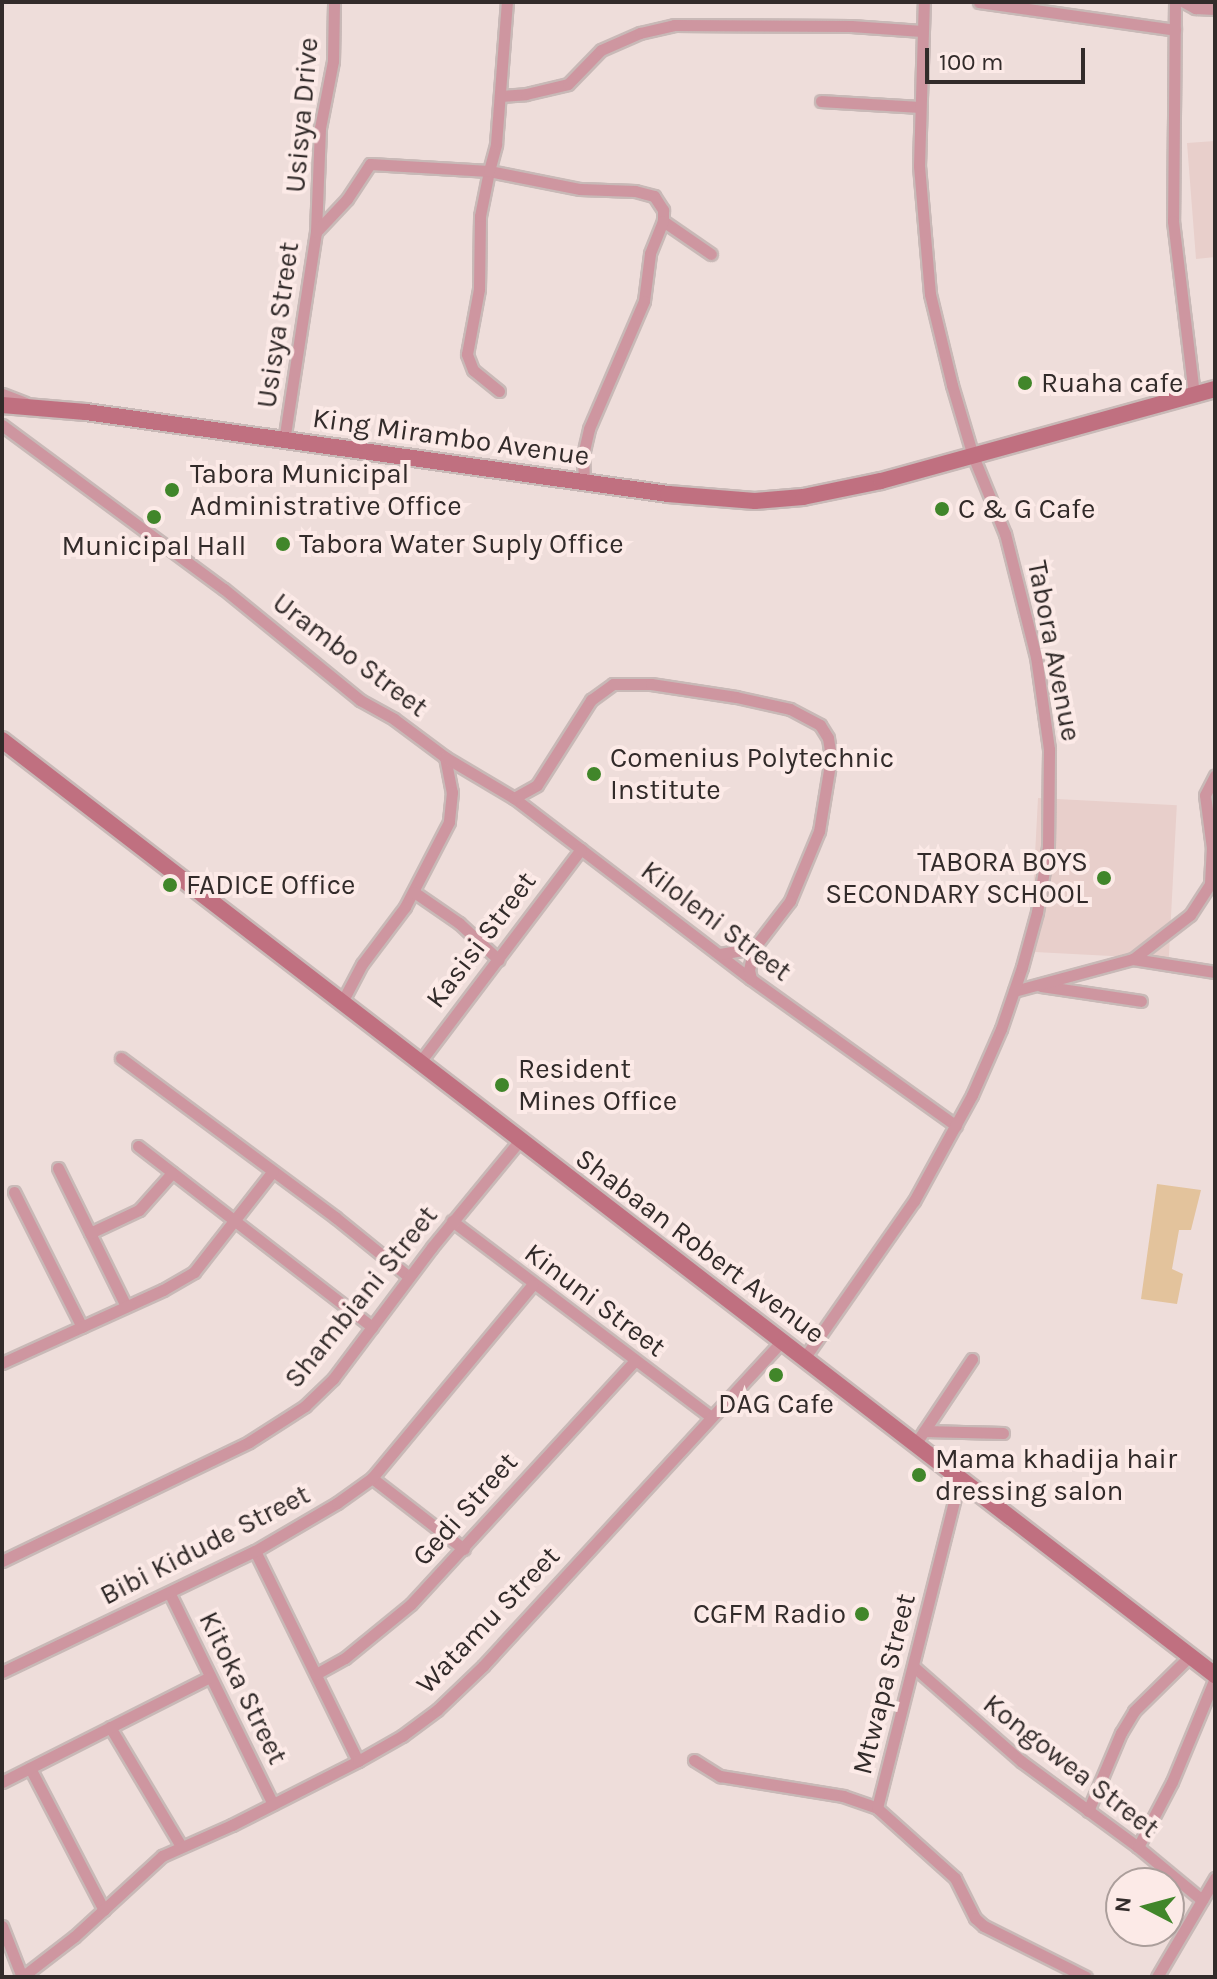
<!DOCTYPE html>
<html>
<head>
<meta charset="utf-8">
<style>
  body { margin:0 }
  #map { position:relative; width:1217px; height:1979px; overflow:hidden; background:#eeddda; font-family:Karla,sans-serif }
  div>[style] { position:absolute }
  .built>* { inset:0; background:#e8cfcb; transform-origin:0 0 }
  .green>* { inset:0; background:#e3c39c }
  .roads { filter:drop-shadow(2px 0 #c8b9b7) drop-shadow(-2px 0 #c8b9b7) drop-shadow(0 2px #c8b9b7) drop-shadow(0 -2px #c8b9b7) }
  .street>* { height:11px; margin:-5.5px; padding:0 5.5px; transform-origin:5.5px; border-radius:5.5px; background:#ce96a0 }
  .secondary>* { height:16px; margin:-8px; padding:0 8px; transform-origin:8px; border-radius:8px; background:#c07080 }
  .dots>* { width:22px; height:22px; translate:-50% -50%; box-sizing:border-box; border:4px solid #fceae7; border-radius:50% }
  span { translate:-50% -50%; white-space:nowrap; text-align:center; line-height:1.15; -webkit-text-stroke:8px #fceae7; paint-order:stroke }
  .street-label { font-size:28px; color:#322b2a }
  .poi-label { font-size:28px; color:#322b2a }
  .left { translate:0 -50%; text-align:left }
  .right { translate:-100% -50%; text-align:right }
  .frame { position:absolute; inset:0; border:4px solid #322b2a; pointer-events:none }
  .north { position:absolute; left:1105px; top:1867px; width:80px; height:80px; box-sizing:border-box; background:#fceae7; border:2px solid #ab9e9b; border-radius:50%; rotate:276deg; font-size:22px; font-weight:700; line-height:32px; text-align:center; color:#322b2a }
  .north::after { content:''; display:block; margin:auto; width:28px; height:36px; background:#41862a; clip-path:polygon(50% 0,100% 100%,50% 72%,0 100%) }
  .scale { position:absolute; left:925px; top:48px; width:160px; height:36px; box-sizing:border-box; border:4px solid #322b2a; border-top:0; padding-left:10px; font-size:24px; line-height:28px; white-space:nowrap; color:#322b2a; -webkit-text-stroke:6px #fceae7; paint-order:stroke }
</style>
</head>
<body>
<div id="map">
  <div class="built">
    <div style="clip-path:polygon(1215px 141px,1215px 257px,1196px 259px,1187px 143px)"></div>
    <div style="left:1038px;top:798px;width:139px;height:154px;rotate:3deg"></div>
  </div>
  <div class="green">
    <div style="clip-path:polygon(1157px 1184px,1201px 1190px,1191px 1230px,1179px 1230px,1172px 1269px,1183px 1274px,1177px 1304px,1141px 1299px)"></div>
  </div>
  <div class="roads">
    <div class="street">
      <div style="left:979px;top:2px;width:198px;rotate:8.1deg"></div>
      <div style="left:1175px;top:2px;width:219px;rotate:90.5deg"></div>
      <div style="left:1173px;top:221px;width:175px;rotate:83.1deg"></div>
      <div style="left:1184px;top:2px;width:13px;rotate:29deg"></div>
      <div style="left:1195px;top:8px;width:20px;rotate:3deg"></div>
      <div style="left:500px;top:96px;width:26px;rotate:-4deg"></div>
      <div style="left:526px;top:94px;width:43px;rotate:-13.4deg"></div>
      <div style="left:568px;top:84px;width:47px;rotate:-45.9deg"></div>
      <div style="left:601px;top:50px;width:43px;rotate:-23.6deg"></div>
      <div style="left:640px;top:33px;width:35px;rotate:-13deg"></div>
      <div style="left:674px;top:25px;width:177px;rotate:0.3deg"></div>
      <div style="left:851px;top:26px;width:71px;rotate:4deg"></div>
      <div style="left:821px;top:101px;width:98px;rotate:3.5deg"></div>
      <div style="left:663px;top:221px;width:58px;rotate:34.5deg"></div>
      <div style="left:316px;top:232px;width:104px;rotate:-87.8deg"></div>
      <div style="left:320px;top:128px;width:68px;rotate:-79deg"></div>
      <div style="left:333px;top:61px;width:59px;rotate:-89deg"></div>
      <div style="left:499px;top:391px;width:33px;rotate:-141deg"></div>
      <div style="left:473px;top:370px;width:17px;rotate:-111deg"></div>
      <div style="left:467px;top:354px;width:66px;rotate:-79.5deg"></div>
      <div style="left:479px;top:289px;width:73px;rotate:-89.2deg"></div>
      <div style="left:480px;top:216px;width:46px;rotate:-78.7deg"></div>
      <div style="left:489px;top:171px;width:93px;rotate:11.2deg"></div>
      <div style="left:580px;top:189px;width:55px;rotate:2.1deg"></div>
      <div style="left:635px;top:191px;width:20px;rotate:15deg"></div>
      <div style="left:654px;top:196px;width:17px;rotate:57deg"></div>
      <div style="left:663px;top:210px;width:11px;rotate:90deg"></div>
      <div style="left:663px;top:221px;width:35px;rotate:112deg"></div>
      <div style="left:650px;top:254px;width:47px;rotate:97.3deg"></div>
      <div style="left:644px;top:301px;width:139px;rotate:113.3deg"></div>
      <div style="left:589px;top:429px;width:26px;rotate:103deg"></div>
      <div style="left:583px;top:454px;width:26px;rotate:88deg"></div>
      <div style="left:2px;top:394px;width:25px;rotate:21deg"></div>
      <div style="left:2px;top:425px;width:276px;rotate:36.5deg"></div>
      <div style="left:224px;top:589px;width:176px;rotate:39.2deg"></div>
      <div style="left:360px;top:700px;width:39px;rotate:29deg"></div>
      <div style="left:394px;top:719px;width:64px;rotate:36.7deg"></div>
      <div style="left:445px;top:757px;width:36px;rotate:79deg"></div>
      <div style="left:452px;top:792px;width:30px;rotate:96deg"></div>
      <div style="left:449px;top:822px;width:96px;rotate:117.4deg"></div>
      <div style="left:405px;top:907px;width:71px;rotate:127deg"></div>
      <div style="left:362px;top:964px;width:45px;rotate:117.7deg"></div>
      <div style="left:284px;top:441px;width:211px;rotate:-81.3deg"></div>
      <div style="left:316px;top:232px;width:45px;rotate:-46.8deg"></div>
      <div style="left:347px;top:199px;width:42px;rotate:-56.7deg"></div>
      <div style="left:370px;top:164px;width:119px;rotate:3.4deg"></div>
      <div style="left:489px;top:171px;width:28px;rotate:-75deg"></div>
      <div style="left:496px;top:144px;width:142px;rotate:-85.6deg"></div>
      <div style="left:445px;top:757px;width:80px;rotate:30.7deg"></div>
      <div style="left:514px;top:798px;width:298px;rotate:37.4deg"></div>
      <div style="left:751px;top:979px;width:252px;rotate:35.6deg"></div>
      <div style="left:514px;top:798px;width:26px;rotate:-29deg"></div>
      <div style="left:537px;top:785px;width:101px;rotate:-57.6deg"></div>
      <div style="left:591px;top:700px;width:27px;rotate:-36deg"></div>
      <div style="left:613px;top:684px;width:38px"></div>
      <div style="left:651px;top:684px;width:86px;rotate:8.7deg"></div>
      <div style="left:736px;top:697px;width:55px;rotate:12.5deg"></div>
      <div style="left:790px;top:709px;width:34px;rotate:28deg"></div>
      <div style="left:820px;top:725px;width:15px;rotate:58deg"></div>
      <div style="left:828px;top:738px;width:20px;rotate:81deg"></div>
      <div style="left:831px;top:758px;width:74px;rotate:99.3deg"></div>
      <div style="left:819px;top:831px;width:76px;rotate:112.5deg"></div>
      <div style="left:790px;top:901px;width:59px;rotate:127.5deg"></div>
      <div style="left:754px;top:948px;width:23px;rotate:103deg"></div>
      <div style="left:749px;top:970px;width:9px;rotate:77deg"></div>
      <div style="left:414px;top:892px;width:55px;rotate:34.6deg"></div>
      <div style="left:459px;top:923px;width:54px;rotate:42.8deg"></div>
      <div style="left:720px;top:954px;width:35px;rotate:-10deg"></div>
      <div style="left:1133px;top:959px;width:83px;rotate:9deg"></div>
      <div style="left:1041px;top:986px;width:101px;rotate:8.5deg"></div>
      <div style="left:1014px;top:991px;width:123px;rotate:-15.1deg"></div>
      <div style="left:1133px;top:959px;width:72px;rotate:-37.7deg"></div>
      <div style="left:1190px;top:915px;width:37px;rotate:-57deg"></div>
      <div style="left:1210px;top:884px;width:36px;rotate:-87deg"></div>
      <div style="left:1212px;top:848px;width:53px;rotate:-97.5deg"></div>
      <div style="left:1205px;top:795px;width:22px;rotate:-63deg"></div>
      <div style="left:121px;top:1058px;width:267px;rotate:36.6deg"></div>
      <div style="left:335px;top:1217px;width:95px;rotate:39deg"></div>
      <div style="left:420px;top:1062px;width:267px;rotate:-52.9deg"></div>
      <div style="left:138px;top:1146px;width:296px;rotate:37.7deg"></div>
      <div style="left:58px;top:1168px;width:154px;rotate:63.8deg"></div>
      <div style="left:14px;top:1192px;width:151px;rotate:63.3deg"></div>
      <div style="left:452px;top:1221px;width:323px;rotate:37.1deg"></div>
      <div style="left:90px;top:1233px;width:54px;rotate:-25.1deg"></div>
      <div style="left:139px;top:1210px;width:50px;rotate:-48.3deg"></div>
      <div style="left:805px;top:1357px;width:190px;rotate:-55.1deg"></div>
      <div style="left:914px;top:1201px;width:121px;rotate:-61.3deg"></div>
      <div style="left:972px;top:1095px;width:72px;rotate:-66.3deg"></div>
      <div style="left:1001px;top:1029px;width:65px;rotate:-71.3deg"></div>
      <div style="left:1022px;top:967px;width:57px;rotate:-74.7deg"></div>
      <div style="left:1037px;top:912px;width:66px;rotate:-80.4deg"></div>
      <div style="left:1048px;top:847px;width:98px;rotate:-89.4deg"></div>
      <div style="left:1049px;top:749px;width:93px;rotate:-98deg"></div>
      <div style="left:1036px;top:657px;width:127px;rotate:-104.1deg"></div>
      <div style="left:1005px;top:534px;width:84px;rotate:-112.3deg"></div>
      <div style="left:973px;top:456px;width:74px;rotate:-106.5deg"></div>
      <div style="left:952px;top:385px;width:94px;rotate:-103.6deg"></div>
      <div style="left:930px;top:294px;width:128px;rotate:-94.9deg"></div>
      <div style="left:919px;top:166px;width:164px;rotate:-88.3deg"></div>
      <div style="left:2px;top:1363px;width:177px;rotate:-24.4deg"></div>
      <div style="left:163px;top:1290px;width:36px;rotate:-30deg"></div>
      <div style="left:194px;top:1272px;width:128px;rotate:-52deg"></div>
      <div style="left:924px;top:1431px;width:79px;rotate:1.5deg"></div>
      <div style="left:916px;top:1443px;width:101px;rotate:-56.3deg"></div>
      <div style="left:372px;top:1478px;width:116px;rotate:37.7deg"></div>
      <div style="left:255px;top:1551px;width:234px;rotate:63.9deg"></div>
      <div style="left:2px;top:1561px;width:274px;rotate:-25.7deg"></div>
      <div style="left:249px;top:1442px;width:67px;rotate:-32.7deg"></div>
      <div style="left:305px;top:1406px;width:39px;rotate:-44deg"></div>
      <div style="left:333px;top:1379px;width:165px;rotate:-53.1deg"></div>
      <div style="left:432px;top:1247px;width:137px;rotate:-50.6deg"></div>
      <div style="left:170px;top:1594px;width:234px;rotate:63.9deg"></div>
      <div style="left:914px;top:1667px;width:142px;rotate:41.3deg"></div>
      <div style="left:1021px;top:1761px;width:145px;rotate:36.3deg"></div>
      <div style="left:1138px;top:1847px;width:83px;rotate:39.6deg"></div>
      <div style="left:2px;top:1672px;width:280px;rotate:-25.6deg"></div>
      <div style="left:255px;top:1551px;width:95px;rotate:-30.3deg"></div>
      <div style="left:337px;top:1503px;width:43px;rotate:-35.5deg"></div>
      <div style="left:372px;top:1478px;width:251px;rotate:-50.3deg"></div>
      <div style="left:316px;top:1674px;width:33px;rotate:-29deg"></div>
      <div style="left:345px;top:1658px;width:85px;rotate:-39.3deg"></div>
      <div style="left:411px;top:1604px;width:331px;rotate:-47.4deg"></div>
      <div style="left:110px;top:1727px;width:139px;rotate:59.2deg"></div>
      <div style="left:694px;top:1760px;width:31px;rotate:32deg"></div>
      <div style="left:720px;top:1776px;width:125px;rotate:9.2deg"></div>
      <div style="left:843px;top:1796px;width:36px;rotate:19deg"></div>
      <div style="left:877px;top:1808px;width:105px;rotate:41.9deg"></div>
      <div style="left:955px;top:1878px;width:45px;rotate:63.4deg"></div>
      <div style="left:975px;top:1918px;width:12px;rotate:42deg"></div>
      <div style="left:984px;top:1926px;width:114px;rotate:26.6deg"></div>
      <div style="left:30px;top:1768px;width:160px;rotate:62.5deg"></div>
      <div style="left:2px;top:1782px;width:233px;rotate:-26.8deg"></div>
      <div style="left:877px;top:1808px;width:341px;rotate:-75.9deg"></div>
      <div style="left:1088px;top:1811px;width:85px;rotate:-67.1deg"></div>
      <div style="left:1121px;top:1733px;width:26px;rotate:-59deg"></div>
      <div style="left:1134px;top:1711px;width:80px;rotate:-44.5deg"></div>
      <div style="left:1138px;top:1847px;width:73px;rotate:-62.4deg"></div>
      <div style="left:1172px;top:1782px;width:113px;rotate:-67.5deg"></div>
      <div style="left:2px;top:1926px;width:55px;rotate:68.6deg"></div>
      <div style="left:22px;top:1977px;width:66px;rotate:-37.6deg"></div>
      <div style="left:74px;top:1937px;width:120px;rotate:-42.6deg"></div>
      <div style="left:162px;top:1856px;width:77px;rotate:-23.9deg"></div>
      <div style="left:232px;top:1825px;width:141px;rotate:-26.9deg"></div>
      <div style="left:358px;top:1761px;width:51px;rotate:-29.6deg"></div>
      <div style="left:402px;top:1736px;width:44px;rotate:-36.6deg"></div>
      <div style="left:437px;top:1710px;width:64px;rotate:-43.7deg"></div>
      <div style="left:483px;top:1666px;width:443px;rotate:-47.4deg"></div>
      <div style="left:1157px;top:1977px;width:115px;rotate:-59.6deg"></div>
    </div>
    <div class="secondary">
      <div style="left:2px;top:405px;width:84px;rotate:4.8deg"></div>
      <div style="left:86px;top:412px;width:588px;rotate:8.02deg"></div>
      <div style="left:668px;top:494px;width:87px;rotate:4.6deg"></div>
      <div style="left:755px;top:501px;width:48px;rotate:-4.8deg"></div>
      <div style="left:803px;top:497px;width:80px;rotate:-11.6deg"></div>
      <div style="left:881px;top:481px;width:346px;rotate:-15.4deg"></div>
      <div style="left:2px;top:740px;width:1532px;rotate:37.63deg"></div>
    </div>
  </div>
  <div class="dots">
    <div style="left:1025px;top:383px;background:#41862a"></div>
    <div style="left:172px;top:490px;background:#41862a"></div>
    <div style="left:942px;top:509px;background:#41862a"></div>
    <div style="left:154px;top:517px;background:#41862a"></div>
    <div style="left:283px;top:544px;background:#41862a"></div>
    <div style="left:594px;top:774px;background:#41862a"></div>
    <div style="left:1104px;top:878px;background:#41862a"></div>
    <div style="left:170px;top:885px;background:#41862a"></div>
    <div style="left:502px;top:1085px;background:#41862a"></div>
    <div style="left:776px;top:1375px;background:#41862a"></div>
    <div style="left:919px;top:1475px;background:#41862a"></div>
    <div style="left:862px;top:1614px;background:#41862a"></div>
  </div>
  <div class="street-label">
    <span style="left:302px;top:115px;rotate:-85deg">Usisya Drive</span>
    <span style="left:278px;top:325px;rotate:-82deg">Usisya Street</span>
    <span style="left:451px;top:437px;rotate:8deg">King Mirambo Avenue</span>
    <span style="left:1054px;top:651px;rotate:79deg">Tabora Avenue</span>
    <span style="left:350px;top:655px;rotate:37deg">Urambo Street</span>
    <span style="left:716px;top:921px;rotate:37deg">Kiloleni Street</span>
    <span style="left:481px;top:940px;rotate:-53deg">Kasisi Street</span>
    <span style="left:700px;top:1246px;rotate:37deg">Shabaan Robert Avenue</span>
    <span style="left:361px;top:1297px;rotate:-51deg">Shambiani Street</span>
    <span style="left:595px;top:1300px;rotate:37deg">Kinuni Street</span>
    <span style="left:465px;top:1509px;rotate:-48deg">Gedi Street</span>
    <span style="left:205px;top:1545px;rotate:-27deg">Bibi Kidude Street</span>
    <span style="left:488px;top:1620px;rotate:-46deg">Watamu Street</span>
    <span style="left:884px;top:1684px;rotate:-76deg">Mtwapa Street</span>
    <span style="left:243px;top:1688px;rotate:64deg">Kitoka Street</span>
    <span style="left:1071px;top:1766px;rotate:38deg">Kongowea Street</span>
  </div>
  <div class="poi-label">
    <span class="left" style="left:1041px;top:383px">Ruaha cafe</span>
    <span class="left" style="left:190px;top:490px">Tabora Municipal<br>Administrative Office</span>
    <span class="left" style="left:958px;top:509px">C &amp; G Cafe</span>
    <span class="left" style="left:299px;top:544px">Tabora Water Suply Office</span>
    <span style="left:154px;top:546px">Municipal Hall</span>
    <span class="left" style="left:610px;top:774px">Comenius Polytechnic<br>Institute</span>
    <span class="right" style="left:1088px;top:878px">TABORA BOYS<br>SECONDARY SCHOOL</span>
    <span class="left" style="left:186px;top:885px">FADICE Office</span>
    <span class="left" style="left:518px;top:1085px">Resident<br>Mines Office</span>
    <span style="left:776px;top:1404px">DAG Cafe</span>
    <span class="left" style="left:935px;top:1475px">Mama khadija hair<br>dressing salon</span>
    <span class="right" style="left:846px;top:1614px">CGFM Radio</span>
  </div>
  <div class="frame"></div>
  <div class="north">N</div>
  <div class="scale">100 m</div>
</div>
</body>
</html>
